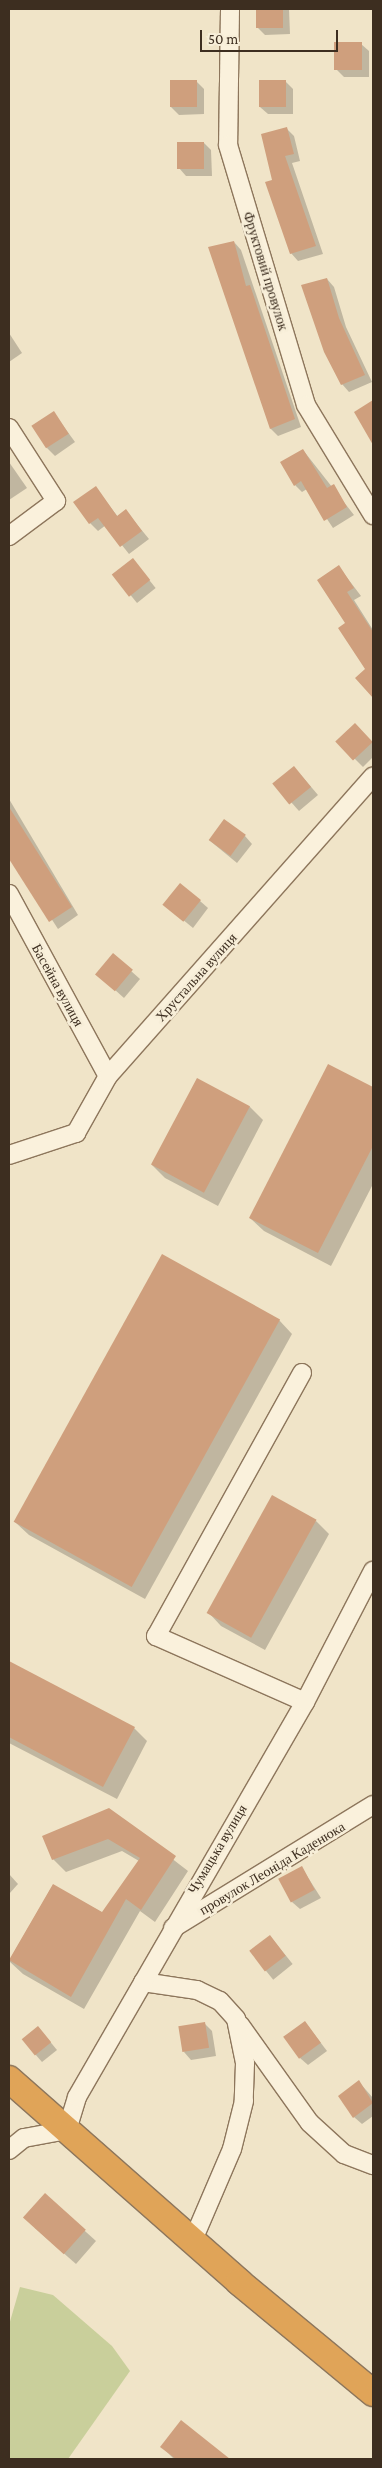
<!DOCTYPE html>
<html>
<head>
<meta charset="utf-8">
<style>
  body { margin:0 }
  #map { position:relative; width:382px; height:2468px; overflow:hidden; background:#f0e4c8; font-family:"Crimson Pro",serif }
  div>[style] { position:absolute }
  .green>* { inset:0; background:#c9cf9b }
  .shadow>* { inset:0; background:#0003; transform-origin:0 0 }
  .building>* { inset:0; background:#cf9f7d; transform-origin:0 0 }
  .roads { filter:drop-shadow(1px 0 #8d765c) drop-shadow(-1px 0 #8d765c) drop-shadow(0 1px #8d765c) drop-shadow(0 -1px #8d765c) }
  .minor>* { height:18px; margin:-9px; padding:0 9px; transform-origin:9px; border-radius:9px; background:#faf1dc }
  .highway>* { height:26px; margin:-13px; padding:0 13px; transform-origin:13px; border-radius:13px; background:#e0a458 }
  span { translate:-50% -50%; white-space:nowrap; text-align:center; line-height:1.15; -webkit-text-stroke:5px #f7eed8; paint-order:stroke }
  .street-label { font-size:14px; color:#3d2e20 }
  .frame { position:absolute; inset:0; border:10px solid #3d2e20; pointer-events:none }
  .scale { position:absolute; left:200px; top:30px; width:138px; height:22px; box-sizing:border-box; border:2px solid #3d2e20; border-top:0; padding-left:6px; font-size:15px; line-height:18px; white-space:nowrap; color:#3d2e20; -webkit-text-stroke:4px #f7eed8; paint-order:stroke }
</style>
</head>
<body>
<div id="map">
  <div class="green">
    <div style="clip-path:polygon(20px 2287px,53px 2295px,112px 2346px,130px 2371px,68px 2459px,9px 2459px,9px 2325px)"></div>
  </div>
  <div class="shadow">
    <div style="clip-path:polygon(257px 9px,289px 9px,290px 34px,265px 35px,257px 27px)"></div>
    <div style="clip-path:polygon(361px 44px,369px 51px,369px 77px,344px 77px,336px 69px)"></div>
    <div style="clip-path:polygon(196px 81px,204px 89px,204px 114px,179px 115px,171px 107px)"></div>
    <div style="clip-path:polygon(285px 81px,293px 89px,293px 114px,268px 114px,260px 107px)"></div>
    <div style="clip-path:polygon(287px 129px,294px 136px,300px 161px,292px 163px,323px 254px,298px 261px,291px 253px,274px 180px)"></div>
    <div style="clip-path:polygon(204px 143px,211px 150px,212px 176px,186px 176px,179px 168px)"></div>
    <div style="clip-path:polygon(234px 242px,241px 250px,301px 427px,278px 436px,271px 429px)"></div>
    <div style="clip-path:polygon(327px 279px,334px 287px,346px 327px,372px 382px,349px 392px,342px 384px)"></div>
    <div style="clip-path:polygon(9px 333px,22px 353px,9px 362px)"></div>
    <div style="clip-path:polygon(54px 413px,75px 442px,55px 456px,47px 448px)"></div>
    <div style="clip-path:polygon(303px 450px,354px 515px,333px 528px,307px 489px,302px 492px,295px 485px)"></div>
    <div style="clip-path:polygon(9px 462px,27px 488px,9px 500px)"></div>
    <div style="clip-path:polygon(96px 488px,118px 517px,126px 511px,149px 539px,129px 554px,106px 525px,98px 531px,90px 523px)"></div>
    <div style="left:133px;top:560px;width:36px;height:24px;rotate:51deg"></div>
    <div style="clip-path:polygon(339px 567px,361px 596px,354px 600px,373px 630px,373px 649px,368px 653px,373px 659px,373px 696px,357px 678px,367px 669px,347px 624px)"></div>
    <div style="clip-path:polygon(355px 724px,373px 743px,373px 757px,363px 767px,338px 742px)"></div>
    <div style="clip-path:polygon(301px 775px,318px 795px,299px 811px,275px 784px)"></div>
    <div style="clip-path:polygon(9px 799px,78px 915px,58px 929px,9px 853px)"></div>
    <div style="clip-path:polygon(245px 836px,252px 844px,237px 863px,209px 840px)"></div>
    <div style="clip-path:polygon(200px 901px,208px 908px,193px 928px,165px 905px)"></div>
    <div style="clip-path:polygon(113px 955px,140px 979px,124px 998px,105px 981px)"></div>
    <div style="clip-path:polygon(329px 1066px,373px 1088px,373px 1184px,331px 1266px,264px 1231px,250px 1218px)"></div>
    <div style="clip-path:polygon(197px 1080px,250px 1107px,263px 1120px,218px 1206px,165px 1178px,152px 1165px)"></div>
    <div style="clip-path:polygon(279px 1320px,292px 1334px,145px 1599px,29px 1535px,15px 1522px)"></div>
    <div style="clip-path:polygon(316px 1521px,329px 1534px,265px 1650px,221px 1626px,208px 1612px)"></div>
    <div style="clip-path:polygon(9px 1662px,134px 1728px,147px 1741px,117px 1799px,9px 1743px)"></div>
    <div style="clip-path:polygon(109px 1810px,188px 1871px,155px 1922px,140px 1911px,84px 2009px,23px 1974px,9px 1961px,53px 1885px,103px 1913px,139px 1861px,122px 1851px,66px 1872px,53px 1859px)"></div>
    <div style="clip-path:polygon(302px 1868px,321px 1898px,300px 1909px,292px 1902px)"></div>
    <div style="clip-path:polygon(9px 1874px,18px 1884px,9px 1894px)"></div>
    <div style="left:270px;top:1936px;width:36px;height:25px;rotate:51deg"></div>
    <div style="clip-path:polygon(305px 2022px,327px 2051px,308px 2065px,300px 2058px)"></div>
    <div style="clip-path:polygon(204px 2023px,212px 2031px,216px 2056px,191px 2060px,184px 2052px)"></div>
    <div style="clip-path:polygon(38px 2027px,57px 2050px,42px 2062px,35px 2054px)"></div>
    <div style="clip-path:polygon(359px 2082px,373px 2098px,373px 2116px,362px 2124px,354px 2117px)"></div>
    <div style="clip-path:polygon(45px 2195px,96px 2241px,76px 2264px,35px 2228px)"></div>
    <div style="clip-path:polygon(182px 2422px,228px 2459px,174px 2459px,162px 2447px)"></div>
  </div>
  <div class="building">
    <div style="left:256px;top:9px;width:27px;height:19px"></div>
    <div style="left:362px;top:42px;width:28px;height:28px;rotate:90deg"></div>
    <div style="left:197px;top:80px;width:27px;height:27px;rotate:90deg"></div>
    <div style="left:259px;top:80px;width:27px;height:27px"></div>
    <div style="clip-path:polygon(287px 127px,294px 154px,285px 156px,316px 246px,290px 254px,265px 182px,272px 180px,261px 134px)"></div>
    <div style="left:177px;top:142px;width:27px;height:27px"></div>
    <div style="clip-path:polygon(234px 241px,246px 286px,250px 285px,295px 419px,270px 429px,208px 247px)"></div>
    <div style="clip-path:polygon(327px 278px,339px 318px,365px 375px,341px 385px,324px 352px,301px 285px)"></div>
    <div style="clip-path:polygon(373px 400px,373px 445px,354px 412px)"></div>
    <div style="left:54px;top:411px;width:27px;height:27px;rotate:57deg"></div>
    <div style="clip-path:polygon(303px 449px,327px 488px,334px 484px,347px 507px,324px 521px,301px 481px,294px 486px,280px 462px)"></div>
    <div style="clip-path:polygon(96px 486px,117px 516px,126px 509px,142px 531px,120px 547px,98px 518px,89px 524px,73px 502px)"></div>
    <div style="left:133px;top:558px;width:28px;height:27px;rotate:52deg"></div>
    <div style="clip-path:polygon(339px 565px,354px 588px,347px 592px,373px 632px,373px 698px,355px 678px,365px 669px,338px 628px,345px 623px,317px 580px)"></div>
    <div style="left:355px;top:723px;width:26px;height:27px;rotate:47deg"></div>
    <div style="left:294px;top:766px;width:27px;height:28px;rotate:51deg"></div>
    <div style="clip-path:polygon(9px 807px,72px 907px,49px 922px,9px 859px)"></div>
    <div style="left:224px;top:819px;width:27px;height:26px;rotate:36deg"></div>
    <div style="left:180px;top:883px;width:27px;height:28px;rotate:39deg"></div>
    <div style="left:113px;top:953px;width:26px;height:28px;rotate:40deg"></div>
    <div style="clip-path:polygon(328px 1064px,373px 1087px,373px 1146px,318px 1253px,249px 1218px)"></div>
    <div style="left:197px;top:1078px;width:60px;height:98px;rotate:28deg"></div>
    <div style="left:162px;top:1254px;width:135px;height:306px;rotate:29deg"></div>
    <div style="left:272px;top:1495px;width:51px;height:135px;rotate:29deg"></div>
    <div style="clip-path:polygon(9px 1661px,135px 1727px,103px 1787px,9px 1737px)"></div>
    <div style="clip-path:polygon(109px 1808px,176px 1856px,141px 1910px,126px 1899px,71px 1997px,9px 1960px,53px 1884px,102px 1912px,140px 1858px,108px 1839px,52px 1860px,42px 1836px)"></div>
    <div style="left:302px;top:1866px;width:27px;height:27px;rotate:62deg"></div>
    <div style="left:270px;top:1935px;width:26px;height:26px;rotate:53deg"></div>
    <div style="left:305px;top:2021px;width:27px;height:27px;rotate:54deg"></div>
    <div style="left:205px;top:2022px;width:26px;height:27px;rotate:81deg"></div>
    <div style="left:38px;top:2026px;width:21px;height:21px;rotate:51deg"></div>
    <div style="clip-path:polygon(359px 2080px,373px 2103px,353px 2118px,338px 2096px)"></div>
    <div style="left:45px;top:2193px;width:55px;height:33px;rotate:42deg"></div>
    <div style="clip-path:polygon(181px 2420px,230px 2459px,176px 2459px,160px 2447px)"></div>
  </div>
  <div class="roads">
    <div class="minor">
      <div style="left:230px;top:9px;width:136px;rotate:90.8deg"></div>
      <div style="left:228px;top:145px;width:271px;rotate:73.3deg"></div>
      <div style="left:306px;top:405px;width:129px;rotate:58.7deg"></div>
      <div style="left:9px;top:428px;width:87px;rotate:57.2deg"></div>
      <div style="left:56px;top:501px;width:59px;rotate:143.3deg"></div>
      <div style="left:9px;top:894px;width:207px;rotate:61.5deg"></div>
      <div style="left:9px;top:1155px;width:71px;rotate:-18.2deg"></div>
      <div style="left:76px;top:1133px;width:65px;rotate:-60.7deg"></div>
      <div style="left:108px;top:1076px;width:400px;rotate:-48.5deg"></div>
      <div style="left:302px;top:1373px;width:301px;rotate:119deg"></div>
      <div style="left:156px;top:1636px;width:163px;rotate:23.9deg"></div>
      <div style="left:173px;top:1928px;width:235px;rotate:-31.6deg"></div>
      <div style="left:143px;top:1982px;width:55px;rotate:8.4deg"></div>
      <div style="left:197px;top:1990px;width:25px;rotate:26deg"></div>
      <div style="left:220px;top:2001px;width:24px;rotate:48deg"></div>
      <div style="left:236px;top:2019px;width:45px;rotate:78.4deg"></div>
      <div style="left:245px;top:2063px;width:38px;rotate:92deg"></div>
      <div style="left:244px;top:2101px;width:49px;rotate:104deg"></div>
      <div style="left:232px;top:2149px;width:99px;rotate:113.2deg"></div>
      <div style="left:240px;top:2025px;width:120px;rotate:54.5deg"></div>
      <div style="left:310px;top:2123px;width:46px;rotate:42.4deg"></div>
      <div style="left:344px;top:2154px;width:31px;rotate:21deg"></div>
      <div style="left:9px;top:2150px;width:19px;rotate:-39deg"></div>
      <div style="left:24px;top:2138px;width:44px;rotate:-10.5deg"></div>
      <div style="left:67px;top:2130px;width:34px;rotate:-73deg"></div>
      <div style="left:77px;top:2097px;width:456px;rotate:-60deg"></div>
      <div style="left:305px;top:1702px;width:148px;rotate:-62.6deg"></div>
    </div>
    <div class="highway">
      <div style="left:9px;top:2079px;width:307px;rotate:41.4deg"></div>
      <div style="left:239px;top:2282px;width:174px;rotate:39.6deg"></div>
    </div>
  </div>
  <div class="street-label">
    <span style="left:266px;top:271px;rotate:73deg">Фруктовий провулок</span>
    <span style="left:196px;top:977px;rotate:-48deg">Хрустальна вулиця</span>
    <span style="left:58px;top:985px;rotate:61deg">Басейна вулиця</span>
    <span style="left:217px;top:1849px;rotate:-59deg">Чумацька вулиця</span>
    <span style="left:272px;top:1868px;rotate:-31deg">провулок Леоніда Каденюка</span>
  </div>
  <div class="frame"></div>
  <div class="scale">50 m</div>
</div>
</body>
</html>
